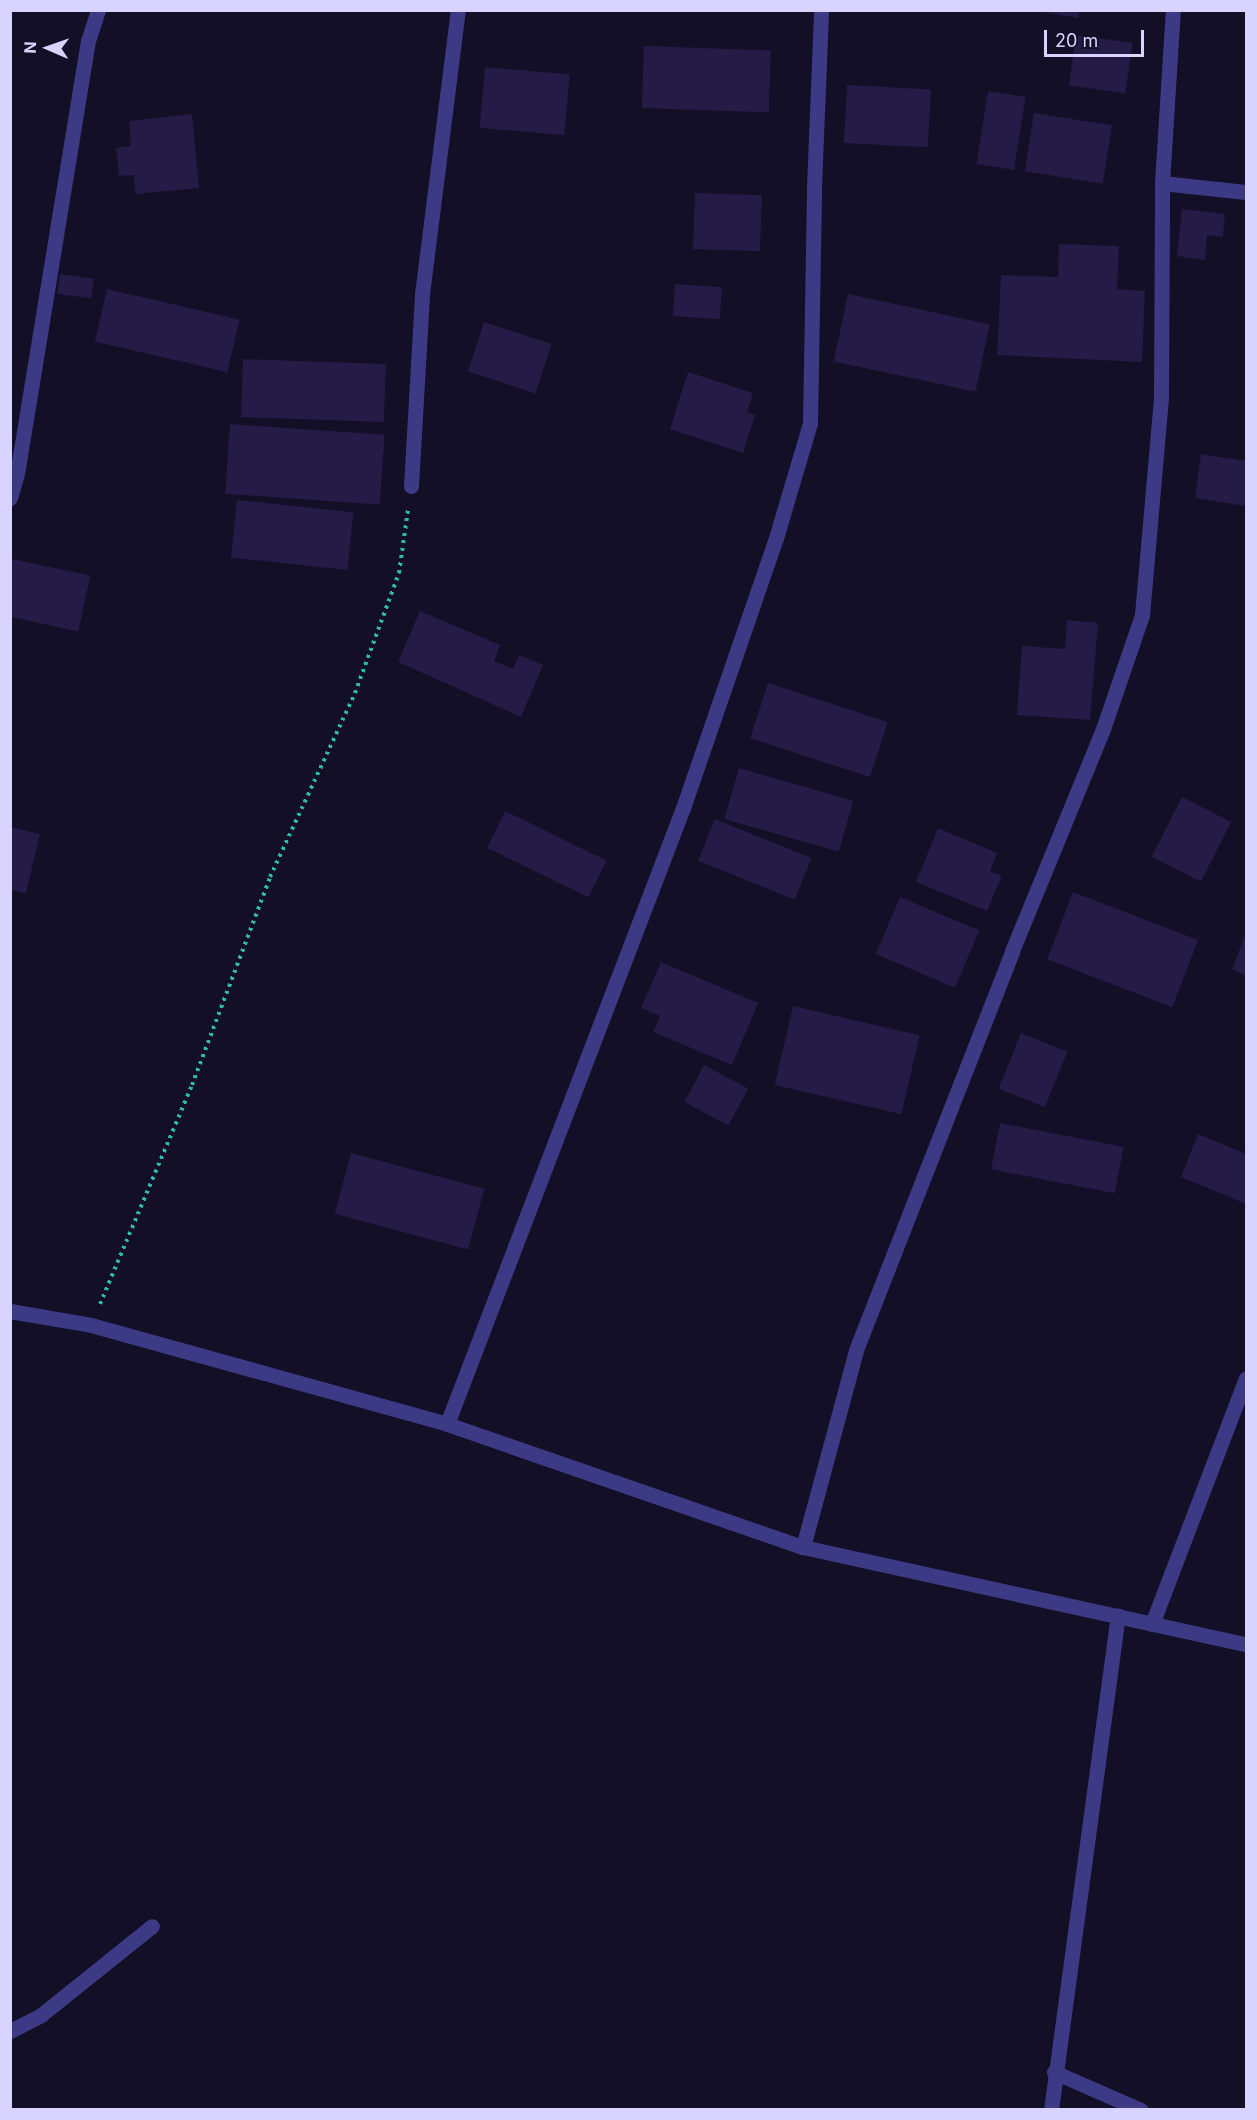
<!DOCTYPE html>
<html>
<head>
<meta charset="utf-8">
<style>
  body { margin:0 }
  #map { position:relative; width:1257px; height:2120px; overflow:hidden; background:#130f26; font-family:Inter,sans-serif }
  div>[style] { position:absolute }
  .building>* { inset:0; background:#241b47; transform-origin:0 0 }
  .path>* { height:4px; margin-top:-2px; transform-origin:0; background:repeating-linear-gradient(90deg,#2fb8b0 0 3px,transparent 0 7.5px) }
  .street>* { height:15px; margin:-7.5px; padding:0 7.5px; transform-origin:7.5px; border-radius:7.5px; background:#3d3a85 }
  span { translate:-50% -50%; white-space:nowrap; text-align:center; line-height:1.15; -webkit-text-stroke:4.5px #130f26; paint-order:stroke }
  .frame { position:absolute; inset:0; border:12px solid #d9d4ff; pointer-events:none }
  .north { position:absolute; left:18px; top:18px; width:60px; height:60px; -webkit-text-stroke:4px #130f26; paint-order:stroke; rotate:272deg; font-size:16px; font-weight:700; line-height:24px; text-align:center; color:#d9d4ff }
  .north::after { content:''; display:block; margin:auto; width:21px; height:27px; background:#d9d4ff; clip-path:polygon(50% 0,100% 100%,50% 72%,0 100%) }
  .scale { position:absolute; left:1044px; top:30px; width:100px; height:27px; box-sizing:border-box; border:3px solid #d9d4ff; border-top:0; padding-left:8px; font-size:18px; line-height:21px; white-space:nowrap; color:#d9d4ff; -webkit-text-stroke:4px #130f26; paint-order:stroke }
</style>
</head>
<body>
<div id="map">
  <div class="building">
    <div style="clip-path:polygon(1031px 10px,1079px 10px,1078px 18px)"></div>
    <div style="left:1076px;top:35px;width:57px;height:51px;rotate:8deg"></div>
    <div style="left:644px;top:46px;width:127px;height:62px;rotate:2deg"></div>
    <div style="left:485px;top:67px;width:85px;height:61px;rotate:5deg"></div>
    <div style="left:847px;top:85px;width:84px;height:58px;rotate:3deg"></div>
    <div style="left:988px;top:91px;width:38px;height:74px;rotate:9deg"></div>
    <div style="left:1034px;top:113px;width:79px;height:59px;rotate:9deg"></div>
    <div style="clip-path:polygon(192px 114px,199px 188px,135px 194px,134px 175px,119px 176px,116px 148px,131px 146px,129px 121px)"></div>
    <div style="left:695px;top:193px;width:67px;height:56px;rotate:2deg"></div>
    <div style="clip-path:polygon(1182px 209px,1225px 214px,1223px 237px,1207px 235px,1205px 260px,1177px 256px)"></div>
    <div style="clip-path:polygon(1059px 244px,1119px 246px,1117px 289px,1145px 291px,1142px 362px,997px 355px,1001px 275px,1058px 277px)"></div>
    <div style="left:60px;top:274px;width:34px;height:20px;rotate:8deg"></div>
    <div style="left:675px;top:284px;width:47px;height:32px;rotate:4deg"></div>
    <div style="left:107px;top:289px;width:136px;height:54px;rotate:13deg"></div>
    <div style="left:848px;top:294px;width:145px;height:69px;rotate:12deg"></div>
    <div style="left:484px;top:322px;width:71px;height:52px;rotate:18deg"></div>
    <div style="left:243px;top:359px;width:143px;height:58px;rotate:2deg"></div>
    <div style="clip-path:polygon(688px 372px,753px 393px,747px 412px,755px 415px,743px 453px,670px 429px)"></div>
    <div style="left:230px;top:424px;width:155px;height:70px;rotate:4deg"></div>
    <div style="clip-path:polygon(1201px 454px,1246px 461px,1246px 506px,1195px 498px)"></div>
    <div style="left:237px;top:500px;width:117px;height:58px;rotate:6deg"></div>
    <div style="left:12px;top:559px;width:80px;height:57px;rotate:12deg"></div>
    <div style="clip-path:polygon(420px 611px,500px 645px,494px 661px,513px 669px,519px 655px,543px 665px,521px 717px,398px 662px)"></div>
    <div style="clip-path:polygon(1067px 620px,1098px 623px,1090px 720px,1017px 715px,1022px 646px,1065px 649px)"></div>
    <div style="left:768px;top:683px;width:126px;height:58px;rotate:18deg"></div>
    <div style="left:739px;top:768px;width:119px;height:53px;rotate:16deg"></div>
    <div style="left:1182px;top:797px;width:55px;height:67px;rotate:27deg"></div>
    <div style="left:505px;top:811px;width:113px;height:41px;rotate:26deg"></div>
    <div style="left:715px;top:819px;width:104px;height:45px;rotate:22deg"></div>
    <div style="clip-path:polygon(10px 827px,40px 834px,26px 893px,10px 890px)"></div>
    <div style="clip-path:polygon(938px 828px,997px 853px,990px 871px,1002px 876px,987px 911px,916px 882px)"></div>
    <div style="left:1073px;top:892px;width:134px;height:72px;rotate:21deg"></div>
    <div style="left:900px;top:897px;width:86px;height:62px;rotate:23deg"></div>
    <div style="clip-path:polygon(1246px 933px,1246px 976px,1232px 969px)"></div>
    <div style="clip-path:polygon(661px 962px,758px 1003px,732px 1065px,653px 1032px,660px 1016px,641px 1008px)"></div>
    <div style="left:793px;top:1006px;width:130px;height:81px;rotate:13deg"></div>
    <div style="left:1021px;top:1033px;width:50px;height:60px;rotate:22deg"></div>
    <div style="left:704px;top:1065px;width:50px;height:42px;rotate:28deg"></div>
    <div style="left:1000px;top:1123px;width:126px;height:47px;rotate:11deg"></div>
    <div style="clip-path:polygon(1198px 1134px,1246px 1154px,1246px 1204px,1181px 1177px)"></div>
    <div style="left:351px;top:1153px;width:138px;height:63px;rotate:15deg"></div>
  </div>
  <div class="path">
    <div style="left:100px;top:1304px;width:238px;rotate:-67.2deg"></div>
    <div style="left:192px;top:1085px;width:222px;rotate:-69.4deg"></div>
    <div style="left:270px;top:877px;width:203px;rotate:-65.2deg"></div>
    <div style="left:355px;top:693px;width:128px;rotate:-69.9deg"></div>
    <div style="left:399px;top:573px;width:64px;rotate:-81.9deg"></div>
  </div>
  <div class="street">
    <div style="left:1162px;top:183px;width:84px;rotate:6.1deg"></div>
    <div style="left:411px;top:486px;width:192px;rotate:-86.7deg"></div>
    <div style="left:422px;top:294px;width:286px;rotate:-82.8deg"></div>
    <div style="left:10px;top:498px;width:25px;rotate:-74deg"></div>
    <div style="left:17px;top:474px;width:439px;rotate:-80.7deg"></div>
    <div style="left:88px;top:41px;width:33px;rotate:-72deg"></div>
    <div style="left:10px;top:1311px;width:82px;rotate:9.8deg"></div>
    <div style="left:91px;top:1325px;width:370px;rotate:15.5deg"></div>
    <div style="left:447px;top:1424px;width:377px;rotate:19.1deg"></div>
    <div style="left:803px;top:1547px;width:453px;rotate:12.4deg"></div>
    <div style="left:447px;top:1424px;width:660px;rotate:-69.04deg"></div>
    <div style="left:683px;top:808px;width:286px;rotate:-71deg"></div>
    <div style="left:776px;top:538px;width:120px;rotate:-73.5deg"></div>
    <div style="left:810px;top:423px;width:236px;rotate:-89deg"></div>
    <div style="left:814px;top:187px;width:177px;rotate:-87.7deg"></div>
    <div style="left:803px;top:1547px;width:204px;rotate:-74.9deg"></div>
    <div style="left:856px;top:1350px;width:428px;rotate:-68.6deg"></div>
    <div style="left:1012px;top:951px;width:240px;rotate:-67.7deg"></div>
    <div style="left:1103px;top:729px;width:120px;rotate:-71.1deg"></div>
    <div style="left:1142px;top:615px;width:220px;rotate:-85deg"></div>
    <div style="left:1161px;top:396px;width:213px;rotate:-89.7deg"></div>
    <div style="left:1162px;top:183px;width:173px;rotate:-86.4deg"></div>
    <div style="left:1152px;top:1624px;width:263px;rotate:-69.1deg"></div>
    <div style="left:10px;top:2031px;width:35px;rotate:-27deg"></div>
    <div style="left:41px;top:2015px;width:142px;rotate:-38.7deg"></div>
    <div style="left:1054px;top:2072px;width:95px;rotate:23.6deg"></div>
    <div style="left:1051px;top:2110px;width:499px;rotate:-82.3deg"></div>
  </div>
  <div class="frame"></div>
  <div class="north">N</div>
  <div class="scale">20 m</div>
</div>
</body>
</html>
